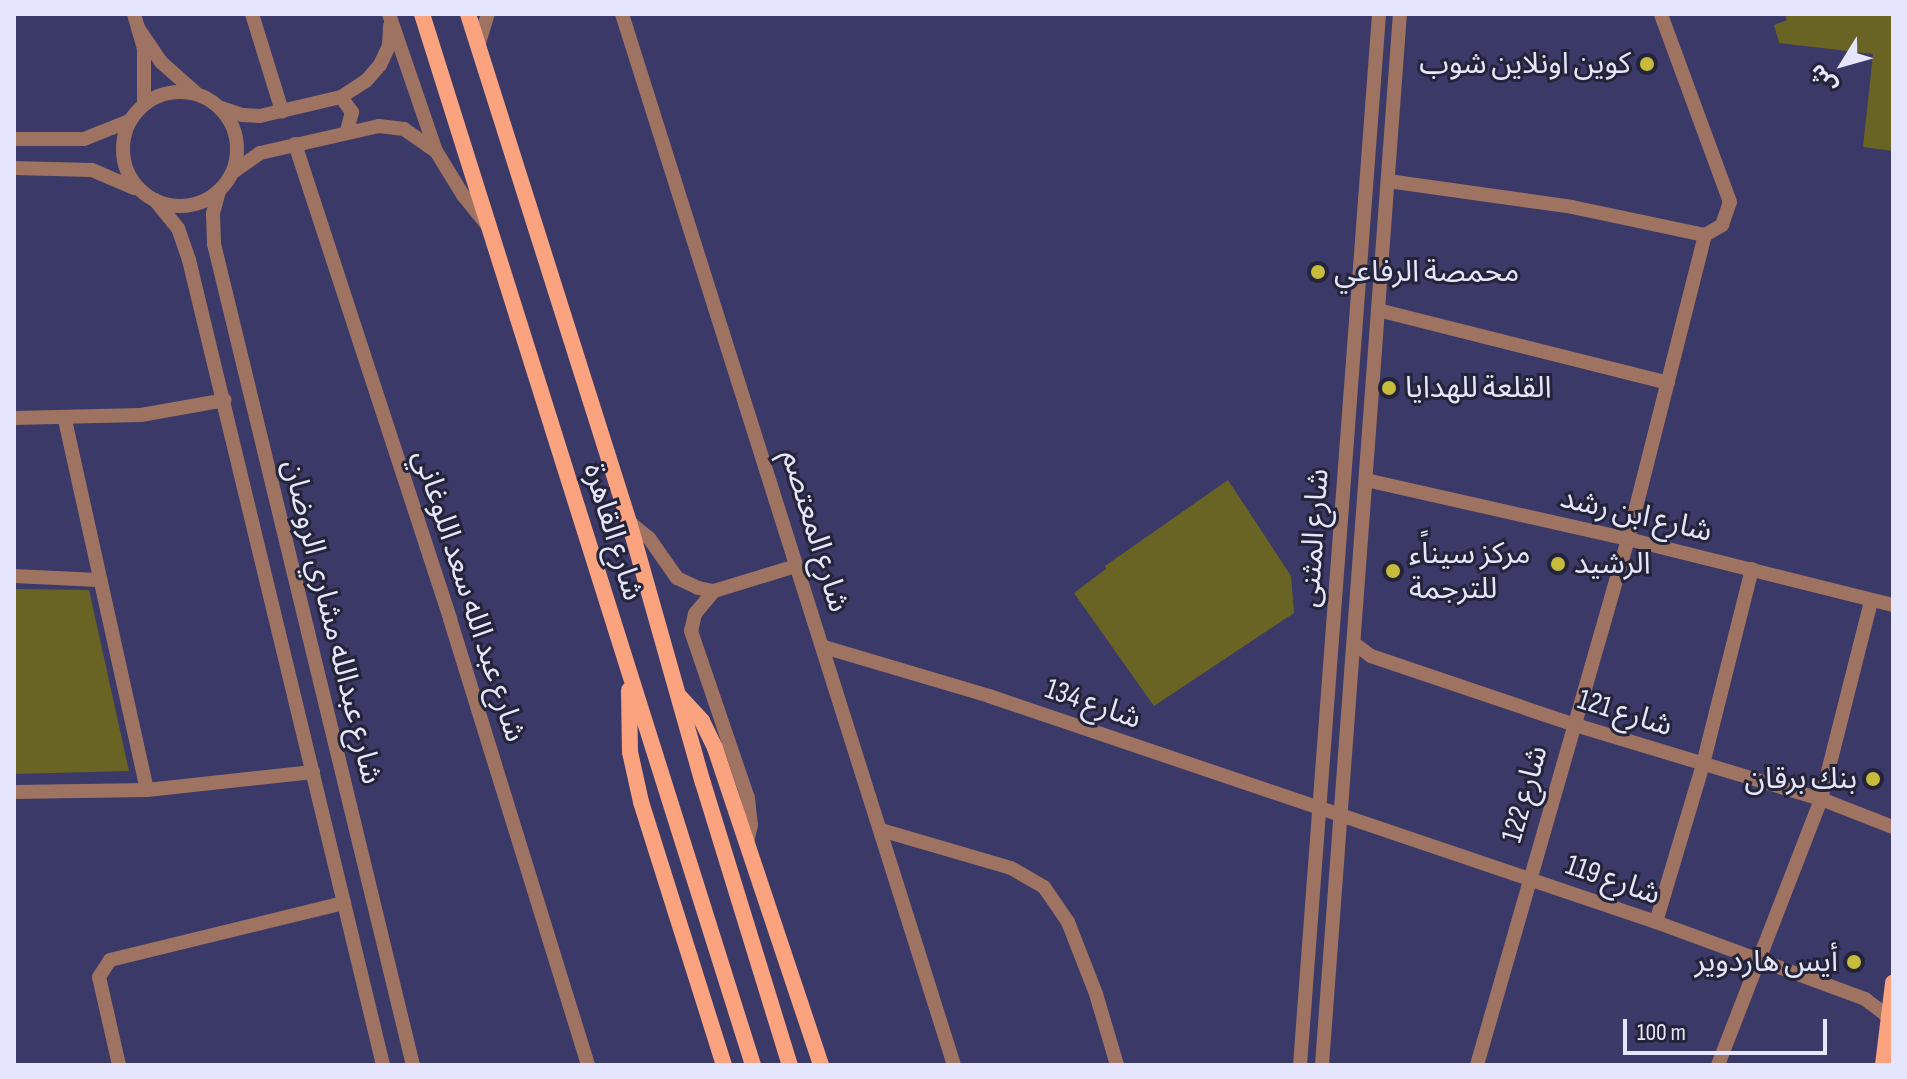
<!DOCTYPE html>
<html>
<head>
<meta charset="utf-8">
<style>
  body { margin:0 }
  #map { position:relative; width:1907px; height:1079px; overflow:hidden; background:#3b3968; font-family:"Sofia Sans Condensed","Noto Sans Arabic",sans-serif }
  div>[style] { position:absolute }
  .green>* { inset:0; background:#6a6424 }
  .minor>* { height:14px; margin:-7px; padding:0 7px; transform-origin:7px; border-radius:7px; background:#9e7361 }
  .minor>.ring { margin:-7px; padding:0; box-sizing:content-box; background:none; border:14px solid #9e7361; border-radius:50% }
  .major>* { height:16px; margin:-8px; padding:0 8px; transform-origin:8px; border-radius:8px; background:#faa37e }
  .dots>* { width:22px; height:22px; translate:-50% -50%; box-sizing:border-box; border:4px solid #242439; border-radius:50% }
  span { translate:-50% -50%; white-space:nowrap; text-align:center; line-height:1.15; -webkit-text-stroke:6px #242439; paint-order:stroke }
  .poi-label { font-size:30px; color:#e5e6fe }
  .right { translate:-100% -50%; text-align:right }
  .left { translate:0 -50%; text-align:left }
  .street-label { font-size:30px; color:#e5e6fe }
  .frame { position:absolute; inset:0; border:16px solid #e5e6fe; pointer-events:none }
  .north { position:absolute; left:1803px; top:24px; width:80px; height:80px; -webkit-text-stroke:6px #242439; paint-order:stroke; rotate:233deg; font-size:22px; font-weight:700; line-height:32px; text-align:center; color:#e5e6fe }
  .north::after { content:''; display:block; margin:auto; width:28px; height:36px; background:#e5e6fe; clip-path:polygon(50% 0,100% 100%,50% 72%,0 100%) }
  .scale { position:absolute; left:1623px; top:1019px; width:204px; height:36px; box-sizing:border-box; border:4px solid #e5e6fe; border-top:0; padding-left:10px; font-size:24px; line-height:28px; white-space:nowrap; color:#e5e6fe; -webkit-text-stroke:6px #242439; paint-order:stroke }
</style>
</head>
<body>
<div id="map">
  <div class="green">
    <div style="clip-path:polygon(1785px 14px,1893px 14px,1893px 151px,1863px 147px,1873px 54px,1779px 43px,1774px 25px,1787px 20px)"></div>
    <div style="clip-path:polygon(1228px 480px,1291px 576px,1294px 613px,1154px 706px,1074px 593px,1106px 569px,1105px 566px)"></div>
    <div style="clip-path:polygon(14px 589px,89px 590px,129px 771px,14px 774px)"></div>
  </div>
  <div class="minor">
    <div style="left:134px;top:14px;width:36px;rotate:74deg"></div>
    <div style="left:144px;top:49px;width:54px;rotate:90deg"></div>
    <div style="left:252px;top:14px;width:102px;rotate:72.8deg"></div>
    <div style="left:389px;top:14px;width:145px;rotate:71.1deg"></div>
    <div style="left:436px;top:151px;width:52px;rotate:58.5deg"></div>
    <div style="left:463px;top:195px;width:38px;rotate:51deg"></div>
    <div style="left:622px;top:14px;width:1102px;rotate:72.47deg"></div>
    <div style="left:138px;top:28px;width:41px;rotate:55.9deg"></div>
    <div style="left:161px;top:62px;width:47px;rotate:41.5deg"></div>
    <div style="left:478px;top:46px;width:34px;rotate:-73deg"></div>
    <div class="ring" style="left:123px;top:92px;width:100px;height:100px"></div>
    <div style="left:341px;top:97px;width:19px;rotate:54deg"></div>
    <div style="left:352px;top:112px;width:20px;rotate:105deg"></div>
    <div style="left:221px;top:108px;width:22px;rotate:18deg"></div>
    <div style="left:242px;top:115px;width:18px;rotate:3deg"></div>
    <div style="left:260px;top:116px;width:83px;rotate:-13.2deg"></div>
    <div style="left:341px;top:97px;width:30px;rotate:-33deg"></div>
    <div style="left:366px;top:81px;width:21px;rotate:-49deg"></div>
    <div style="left:380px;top:65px;width:21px;rotate:-65deg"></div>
    <div style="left:389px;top:46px;width:20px;rotate:-87deg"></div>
    <div style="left:14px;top:139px;width:70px"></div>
    <div style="left:84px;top:139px;width:48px;rotate:-21.8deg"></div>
    <div style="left:295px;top:144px;width:500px;rotate:71.9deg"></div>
    <div style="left:450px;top:619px;width:467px;rotate:72.8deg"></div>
    <div style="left:14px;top:168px;width:78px;rotate:1.5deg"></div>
    <div style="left:92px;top:170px;width:46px;rotate:23.2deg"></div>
    <div style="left:233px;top:172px;width:33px;rotate:-35deg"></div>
    <div style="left:260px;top:153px;width:122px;rotate:-12.8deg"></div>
    <div style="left:379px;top:126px;width:25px;rotate:7deg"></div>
    <div style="left:404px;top:129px;width:38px;rotate:35deg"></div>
    <div style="left:1388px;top:181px;width:186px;rotate:8deg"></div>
    <div style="left:1572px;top:207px;width:136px;rotate:11.9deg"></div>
    <div style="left:1705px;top:235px;width:20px;rotate:-30deg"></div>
    <div style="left:1722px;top:225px;width:24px;rotate:-71deg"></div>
    <div style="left:1730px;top:202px;width:200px;rotate:-110.2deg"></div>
    <div style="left:219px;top:191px;width:24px;rotate:105deg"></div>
    <div style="left:213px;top:214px;width:30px;rotate:88deg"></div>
    <div style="left:214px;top:244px;width:845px;rotate:76.38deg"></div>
    <div style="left:155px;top:200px;width:36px;rotate:51deg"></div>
    <div style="left:178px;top:228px;width:34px;rotate:71deg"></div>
    <div style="left:189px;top:260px;width:828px;rotate:76.45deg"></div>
    <div style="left:1378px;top:310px;width:299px;rotate:14.1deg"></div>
    <div style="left:14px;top:418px;width:127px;rotate:-1.4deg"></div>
    <div style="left:141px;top:415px;width:85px;rotate:-10.1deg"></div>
    <div style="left:65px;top:420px;width:379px;rotate:77.5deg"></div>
    <div style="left:1366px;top:480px;width:269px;rotate:12.7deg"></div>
    <div style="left:1628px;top:539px;width:273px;rotate:14deg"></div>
    <div style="left:629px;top:522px;width:26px;rotate:39deg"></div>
    <div style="left:649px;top:538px;width:49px;rotate:55deg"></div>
    <div style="left:677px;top:578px;width:23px;rotate:25deg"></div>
    <div style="left:698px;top:588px;width:16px;rotate:11deg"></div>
    <div style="left:714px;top:591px;width:86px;rotate:-17deg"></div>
    <div style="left:14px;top:576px;width:84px;rotate:2.7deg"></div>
    <div style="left:714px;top:591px;width:30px;rotate:130deg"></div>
    <div style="left:695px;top:614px;width:17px;rotate:103deg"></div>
    <div style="left:691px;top:631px;width:176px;rotate:71.2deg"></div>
    <div style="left:748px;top:798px;width:27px;rotate:84deg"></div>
    <div style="left:751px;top:825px;width:18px;rotate:103deg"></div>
    <div style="left:1355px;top:644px;width:20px;rotate:37deg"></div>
    <div style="left:1371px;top:656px;width:212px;rotate:18.7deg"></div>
    <div style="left:1572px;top:724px;width:260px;rotate:16.8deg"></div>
    <div style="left:1821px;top:799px;width:77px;rotate:21.3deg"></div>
    <div style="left:824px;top:647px;width:172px;rotate:16.5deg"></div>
    <div style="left:989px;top:696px;width:704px;rotate:18.72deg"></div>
    <div style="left:1656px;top:922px;width:223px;rotate:20.2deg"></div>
    <div style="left:1865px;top:999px;width:30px;rotate:37deg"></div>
    <div style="left:14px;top:792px;width:133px;rotate:-0.9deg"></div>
    <div style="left:147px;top:790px;width:167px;rotate:-6.2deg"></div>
    <div style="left:881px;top:830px;width:135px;rotate:16.3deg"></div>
    <div style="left:1011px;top:868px;width:38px;rotate:30deg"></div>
    <div style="left:1044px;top:887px;width:42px;rotate:55.6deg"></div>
    <div style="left:1068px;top:922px;width:77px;rotate:68.7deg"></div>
    <div style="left:1096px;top:994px;width:74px;rotate:73.5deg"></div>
    <div style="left:1656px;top:922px;width:165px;rotate:-73.4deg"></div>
    <div style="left:1703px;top:764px;width:201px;rotate:-75.9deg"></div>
    <div style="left:119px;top:1065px;width:90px;rotate:-102.8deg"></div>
    <div style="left:99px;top:977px;width:20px;rotate:-57deg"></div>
    <div style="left:110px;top:960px;width:241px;rotate:-13.7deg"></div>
    <div style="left:1300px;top:1065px;width:1054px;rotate:-85.7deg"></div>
    <div style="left:1322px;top:1065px;width:1054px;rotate:-85.76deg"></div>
    <div style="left:1477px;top:1065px;width:547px;rotate:-73.98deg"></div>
    <div style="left:1628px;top:539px;width:314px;rotate:-75.8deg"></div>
    <div style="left:1718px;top:1065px;width:285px;rotate:-68.8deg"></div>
    <div style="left:1821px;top:799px;width:204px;rotate:-75.8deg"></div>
  </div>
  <div class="major">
    <div style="left:422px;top:14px;width:1102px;rotate:72.52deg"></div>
    <div style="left:468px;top:14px;width:533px;rotate:72.42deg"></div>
    <div style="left:629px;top:522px;width:271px;rotate:74.2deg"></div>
    <div style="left:703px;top:783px;width:295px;rotate:72.9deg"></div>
    <div style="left:629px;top:690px;width:62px;rotate:89.1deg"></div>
    <div style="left:630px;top:752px;width:51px;rotate:77.6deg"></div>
    <div style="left:641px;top:802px;width:276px;rotate:72.5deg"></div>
    <div style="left:679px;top:696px;width:34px;rotate:47deg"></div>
    <div style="left:702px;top:721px;width:30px;rotate:64deg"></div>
    <div style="left:715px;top:748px;width:334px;rotate:71.5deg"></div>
    <div style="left:1883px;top:1065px;width:83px;rotate:-83deg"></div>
  </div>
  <div class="dots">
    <div style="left:1647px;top:64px;background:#c7bb3c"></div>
    <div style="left:1318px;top:272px;background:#c7bb3c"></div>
    <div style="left:1389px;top:388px;background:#c7bb3c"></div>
    <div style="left:1558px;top:564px;background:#c7bb3c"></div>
    <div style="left:1393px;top:571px;background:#c7bb3c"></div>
    <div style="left:1873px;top:779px;background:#c7bb3c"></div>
    <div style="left:1854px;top:962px;background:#c7bb3c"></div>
  </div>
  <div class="poi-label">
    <span class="right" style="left:1631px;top:64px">كوين اونلاين شوب</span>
    <span class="left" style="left:1334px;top:272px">محمصة الرفاعي</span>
    <span class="left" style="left:1405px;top:388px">القلعة للهدايا</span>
    <span class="left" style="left:1409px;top:571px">مركز سيناًء<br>للترجمة</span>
    <span class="left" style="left:1574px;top:564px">الرشيد</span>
    <span class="right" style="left:1857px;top:779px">بنك برقان</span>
    <span class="right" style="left:1838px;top:962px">أيس هاردوير</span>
  </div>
  <div class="street-label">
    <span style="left:1636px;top:515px;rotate:13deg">شارع ابن رشد</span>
    <span style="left:815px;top:531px;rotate:73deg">شارع المعتصم</span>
    <span style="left:613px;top:532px;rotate:73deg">شارع القاهرة</span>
    <span style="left:1314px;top:538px;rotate:-86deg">شارع المثنى</span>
    <span style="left:469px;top:596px;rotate:72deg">شارع عبد الله سعد اللوغاني</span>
    <span style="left:332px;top:622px;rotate:76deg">شارع عبدالله مشاري الروضان</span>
    <span style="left:1093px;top:704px;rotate:19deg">شارع 134</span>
    <span style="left:1625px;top:713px;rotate:17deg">شارع 121</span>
    <span style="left:1525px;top:794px;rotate:-74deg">شارع 122</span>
    <span style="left:1613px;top:880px;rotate:19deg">شارع 119</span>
  </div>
  <div class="frame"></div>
  <div class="north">ش</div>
  <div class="scale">100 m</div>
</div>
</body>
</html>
